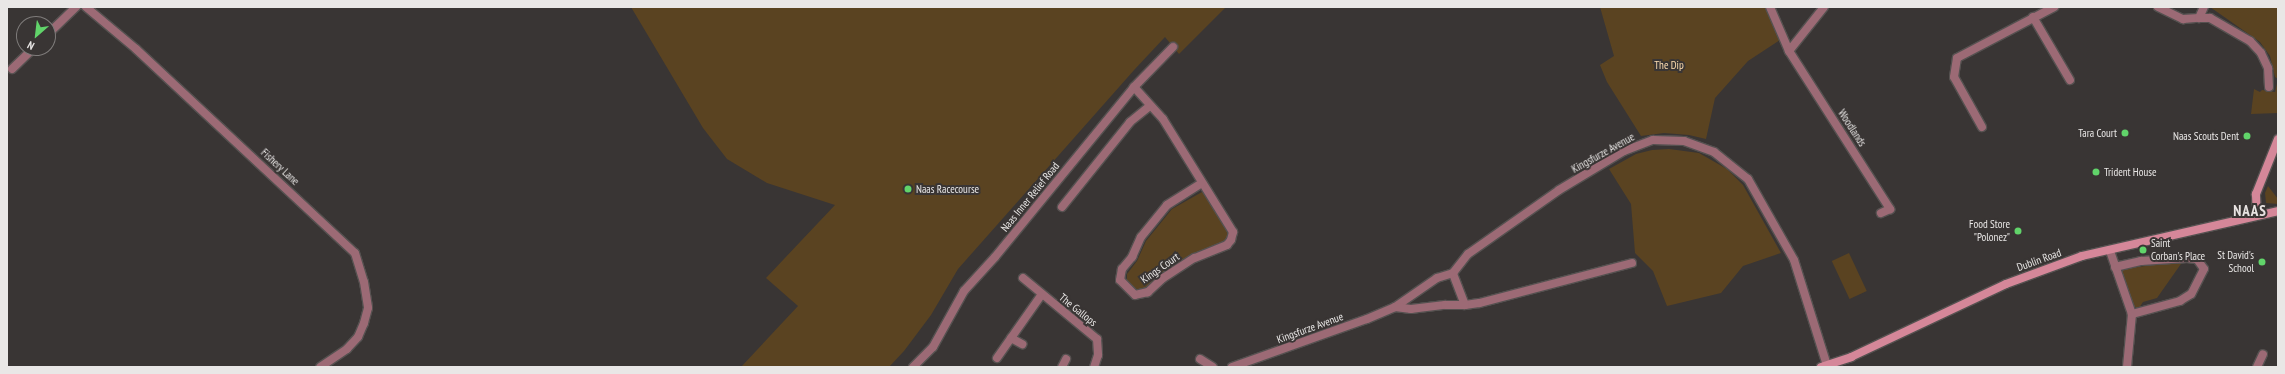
<!DOCTYPE html>
<html>
<head>
<meta charset="utf-8">
<style>
  body { margin:0 }
  #map { position:relative; width:2285px; height:374px; overflow:hidden; background:#393534; font-family:"PT Sans Narrow",sans-serif }
  div>[style] { position:absolute }
  .green>* { inset:0; background:#5a4321; transform-origin:0 0 }
  .roads { filter:drop-shadow(1px 0 #555150) drop-shadow(-1px 0 #555150) drop-shadow(0 1px #555150) drop-shadow(0 -1px #555150) }
  .minor>* { height:8px; margin:-4px; padding:0 4px; transform-origin:4px; border-radius:4px; background:#9c6a75 }
  .tertiary>* { height:8px; margin:-4px; padding:0 4px; transform-origin:4px; border-radius:4px; background:#9c6a75 }
  .secondary>* { height:8px; margin:-4px; padding:0 4px; transform-origin:4px; border-radius:4px; background:#d58799 }
  .dots>* { width:11px; height:11px; translate:-50% -50%; box-sizing:border-box; border:2px solid #393534; border-radius:50% }
  span { translate:-50% -50%; white-space:nowrap; text-align:center; line-height:1.15; -webkit-text-stroke:4px #393534; paint-order:stroke }
  .park-label { font-size:11px; color:#fddcaf }
  .street-label { font-size:11px; color:#e9e7e6 }
  .poi-label { font-size:11px; color:#e9e7e6 }
  .right { translate:-100% -50%; text-align:right }
  .left { translate:0 -50%; text-align:left }
  .district-label { font-size:15px; color:#e8e3e2; font-weight:700; letter-spacing:1px }
  .frame { position:absolute; inset:0; border:8px solid #e9e7e6; pointer-events:none }
  .north { position:absolute; left:16px; top:16px; width:40px; height:40px; box-sizing:border-box; background:#393534; border:1px solid #7f7c7b; border-radius:50%; rotate:208deg; font-size:11px; font-weight:700; line-height:16px; text-align:center; color:#e9e7e6 }
  .north::after { content:''; display:block; margin:auto; width:14px; height:18px; background:#61d46a; clip-path:polygon(50% 0,100% 100%,50% 72%,0 100%) }
</style>
</head>
<body>
<div id="map">
  <div class="green">
    <div style="clip-path:polygon(631px 7px,1226px 7px,1179px 54px,1165px 37px,1135px 69px,958px 269px,931px 315px,904px 351px,889px 367px,741px 367px,798px 306px,766px 278px,835px 205px,767px 183px,727px 159px,703px 128px)"></div>
    <div style="clip-path:polygon(1600px 7px,1766px 7px,1780px 40px,1748px 61px,1715px 98px,1706px 139px,1689px 135px,1664px 133px,1641px 136px,1607px 82px,1600px 65px,1614px 56px)"></div>
    <div style="clip-path:polygon(2210px 7px,2278px 7px,2278px 113px,2251px 114px,2254px 89px,2260px 92px,2262px 90px,2275px 92px,2278px 79px,2275px 77px,2270px 56px,2260px 42px)"></div>
    <div style="clip-path:polygon(1669px 149px,1699px 153px,1727px 169px,1743px 185px,1781px 253px,1743px 266px,1721px 293px,1667px 306px,1653px 271px,1635px 253px,1631px 204px,1609px 169px,1636px 154px,1652px 150px)"></div>
    <div style="clip-path:polygon(2268px 186px,2278px 199px,2278px 204px,2266px 203px,2265px 193px)"></div>
    <div style="clip-path:polygon(1202px 192px,1207px 196px,1230px 235px,1226px 242px,1148px 288px,1139px 291px,1133px 286px,1127px 280px,1127px 274px,1137px 261px,1146px 241px,1172px 209px)"></div>
    <div style="left:1849px;top:253px;width:42px;height:19px;rotate:65deg"></div>
    <div style="clip-path:polygon(2183px 261px,2157px 298px,2143px 302px,2139px 308px,2134px 307px,2121px 273px,2123px 269px)"></div>
  </div>
  <div class="roads">
    <div class="minor">
      <div style="left:86px;top:7px;width:65px;rotate:40deg"></div>
      <div style="left:136px;top:49px;width:299px;rotate:43deg"></div>
      <div style="left:355px;top:253px;width:30px;rotate:73deg"></div>
      <div style="left:364px;top:282px;width:26px;rotate:81deg"></div>
      <div style="left:368px;top:308px;width:16px;rotate:105deg"></div>
      <div style="left:364px;top:323px;width:15px;rotate:113deg"></div>
      <div style="left:358px;top:337px;width:16px;rotate:133deg"></div>
      <div style="left:347px;top:349px;width:32px;rotate:146deg"></div>
      <div style="left:1770px;top:7px;width:48px;rotate:66.6deg"></div>
      <div style="left:1789px;top:51px;width:188px;rotate:57.4deg"></div>
      <div style="left:1890px;top:209px;width:10px;rotate:156deg"></div>
      <div style="left:2158px;top:7px;width:28px;rotate:26deg"></div>
      <div style="left:2183px;top:19px;width:16px;rotate:-4deg"></div>
      <div style="left:2199px;top:18px;width:12px;rotate:-66deg"></div>
      <div style="left:2033px;top:17px;width:73px;rotate:59.6deg"></div>
      <div style="left:2199px;top:18px;width:11px"></div>
      <div style="left:2210px;top:18px;width:46px;rotate:29.9deg"></div>
      <div style="left:2250px;top:41px;width:16px;rotate:47deg"></div>
      <div style="left:2261px;top:53px;width:17px;rotate:65deg"></div>
      <div style="left:2268px;top:68px;width:19px;rotate:87deg"></div>
      <div style="left:48px;top:34px;width:39px;rotate:-44deg"></div>
      <div style="left:1789px;top:51px;width:56px;rotate:-51.5deg"></div>
      <div style="left:12px;top:69px;width:30px;rotate:-44deg"></div>
      <div style="left:1134px;top:87px;width:43px;rotate:47.8deg"></div>
      <div style="left:1163px;top:119px;width:133px;rotate:58.2deg"></div>
      <div style="left:1233px;top:232px;width:8px;rotate:104deg"></div>
      <div style="left:1231px;top:240px;width:6px;rotate:129deg"></div>
      <div style="left:1227px;top:245px;width:35px;rotate:158deg"></div>
      <div style="left:1194px;top:258px;width:37px;rotate:147deg"></div>
      <div style="left:1163px;top:278px;width:21px;rotate:137deg"></div>
      <div style="left:1148px;top:292px;width:13px;rotate:167deg"></div>
      <div style="left:1135px;top:295px;width:21px;rotate:-135deg"></div>
      <div style="left:1120px;top:280px;width:11px;rotate:-80deg"></div>
      <div style="left:1122px;top:269px;width:16px;rotate:-50deg"></div>
      <div style="left:1132px;top:257px;width:22px;rotate:-66deg"></div>
      <div style="left:1141px;top:237px;width:41px;rotate:-50.9deg"></div>
      <div style="left:1167px;top:205px;width:41px;rotate:-32.2deg"></div>
      <div style="left:1982px;top:127px;width:57px;rotate:-119.2deg"></div>
      <div style="left:1954px;top:77px;width:19px;rotate:-81deg"></div>
      <div style="left:1957px;top:58px;width:110px;rotate:-27.7deg"></div>
      <div style="left:1062px;top:207px;width:109px;rotate:-51.3deg"></div>
      <div style="left:1130px;top:122px;width:26px;rotate:-39deg"></div>
      <div style="left:2110px;top:251px;width:67px;rotate:70.8deg"></div>
      <div style="left:2132px;top:314px;width:53px;rotate:95.4deg"></div>
      <div style="left:1632px;top:263px;width:158px;rotate:165.3deg"></div>
      <div style="left:1479px;top:303px;width:14px;rotate:172deg"></div>
      <div style="left:1465px;top:305px;width:34px;rotate:-111deg"></div>
      <div style="left:1453px;top:273px;width:24px;rotate:-52deg"></div>
      <div style="left:1468px;top:254px;width:111px;rotate:-35.1deg"></div>
      <div style="left:1559px;top:190px;width:76px;rotate:-31deg"></div>
      <div style="left:1624px;top:151px;width:31px;rotate:-21deg"></div>
      <div style="left:1653px;top:140px;width:31px;rotate:2deg"></div>
      <div style="left:1684px;top:141px;width:32px;rotate:20deg"></div>
      <div style="left:1714px;top:152px;width:43px;rotate:38.5deg"></div>
      <div style="left:1748px;top:179px;width:93px;rotate:60.4deg"></div>
      <div style="left:1794px;top:260px;width:110px;rotate:72.6deg"></div>
      <div style="left:2115px;top:267px;width:27px;rotate:-13deg"></div>
      <div style="left:2141px;top:261px;width:46px;rotate:-3.7deg"></div>
      <div style="left:2187px;top:258px;width:10px;rotate:6deg"></div>
      <div style="left:2197px;top:259px;width:12px;rotate:55deg"></div>
      <div style="left:2204px;top:269px;width:28px;rotate:117deg"></div>
      <div style="left:2191px;top:294px;width:13px;rotate:148deg"></div>
      <div style="left:2180px;top:301px;width:50px;rotate:164.8deg"></div>
      <div style="left:1023px;top:278px;width:96px;rotate:39.5deg"></div>
      <div style="left:1097px;top:339px;width:16px;rotate:86deg"></div>
      <div style="left:1098px;top:355px;width:13px;rotate:108deg"></div>
      <div style="left:1395px;top:307px;width:51px;rotate:-34.6deg"></div>
      <div style="left:1437px;top:278px;width:17px;rotate:-17deg"></div>
      <div style="left:1011px;top:338px;width:13px;rotate:29deg"></div>
      <div style="left:997px;top:358px;width:78px;rotate:-54.9deg"></div>
      <div style="left:1200px;top:359px;width:15px;rotate:32deg"></div>
      <div style="left:1062px;top:367px;width:9px;rotate:-63deg"></div>
      <div style="left:1232px;top:367px;width:143px;rotate:-19.6deg"></div>
      <div style="left:1367px;top:319px;width:30px;rotate:-23deg"></div>
      <div style="left:1395px;top:307px;width:16px;rotate:7deg"></div>
      <div style="left:1411px;top:309px;width:34px;rotate:-7deg"></div>
      <div style="left:1445px;top:305px;width:20px"></div>
      <div style="left:2257px;top:367px;width:14px;rotate:-65deg"></div>
    </div>
    <div class="tertiary">
      <div style="left:913px;top:367px;width:28px;rotate:-45deg"></div>
      <div style="left:933px;top:347px;width:64px;rotate:-61deg"></div>
      <div style="left:964px;top:291px;width:46px;rotate:-47.6deg"></div>
      <div style="left:995px;top:257px;width:220px;rotate:-50.7deg"></div>
      <div style="left:1134px;top:87px;width:56px;rotate:-45.7deg"></div>
    </div>
    <div class="secondary">
      <div style="left:2257px;top:215px;width:21px;rotate:-93deg"></div>
      <div style="left:2256px;top:194px;width:59px;rotate:-68.2deg"></div>
      <div style="left:1821px;top:367px;width:32px;rotate:-18deg"></div>
      <div style="left:1851px;top:357px;width:171px;rotate:-25.2deg"></div>
      <div style="left:2006px;top:284px;width:81px;rotate:-20.2deg"></div>
      <div style="left:2082px;top:256px;width:201px;rotate:-12.9deg"></div>
    </div>
  </div>
  <div class="dots">
    <div style="left:2125px;top:133px;background:#61d46a"></div>
    <div style="left:2247px;top:136px;background:#61d46a"></div>
    <div style="left:2096px;top:172px;background:#61d46a"></div>
    <div style="left:908px;top:189px;background:#61d46a"></div>
    <div style="left:2018px;top:231px;background:#61d46a"></div>
    <div style="left:2143px;top:250px;background:#61d46a"></div>
    <div style="left:2262px;top:262px;background:#61d46a"></div>
  </div>
  <div class="park-label">
    <span style="left:1669px;top:65px">The Dip</span>
  </div>
  <div class="street-label">
    <span style="left:1852px;top:128px;rotate:57deg">Woodlands</span>
    <span style="left:1603px;top:153px;rotate:-29deg">Kingsfurze Avenue</span>
    <span style="left:280px;top:167px;rotate:43deg">Fishery Lane</span>
    <span style="left:1030px;top:197px;rotate:-51deg">Naas Inner Relief Road</span>
    <span style="left:2039px;top:260px;rotate:-20deg">Dublin Road</span>
    <span style="left:1160px;top:268px;rotate:-35deg">Kings Court</span>
    <span style="left:1078px;top:310px;rotate:39deg">The Gallops</span>
    <span style="left:1310px;top:328px;rotate:-20deg">Kingsfurze Avenue</span>
  </div>
  <div class="poi-label">
    <span class="right" style="left:2117px;top:133px">Tara Court</span>
    <span class="right" style="left:2239px;top:136px">Naas Scouts Dent</span>
    <span class="left" style="left:2104px;top:172px">Trident House</span>
    <span class="left" style="left:916px;top:189px">Naas Racecourse</span>
    <span class="right" style="left:2010px;top:231px">Food Store<br>"Polonez"</span>
    <span class="left" style="left:2151px;top:250px">Saint<br>Corban's Place</span>
    <span class="right" style="left:2254px;top:262px">St David's<br>School</span>
  </div>
  <div class="district-label">
    <span style="left:2250px;top:211px">NAAS</span>
  </div>
  <div class="frame"></div>
  <div class="north">N</div>
</div>
</body>
</html>
